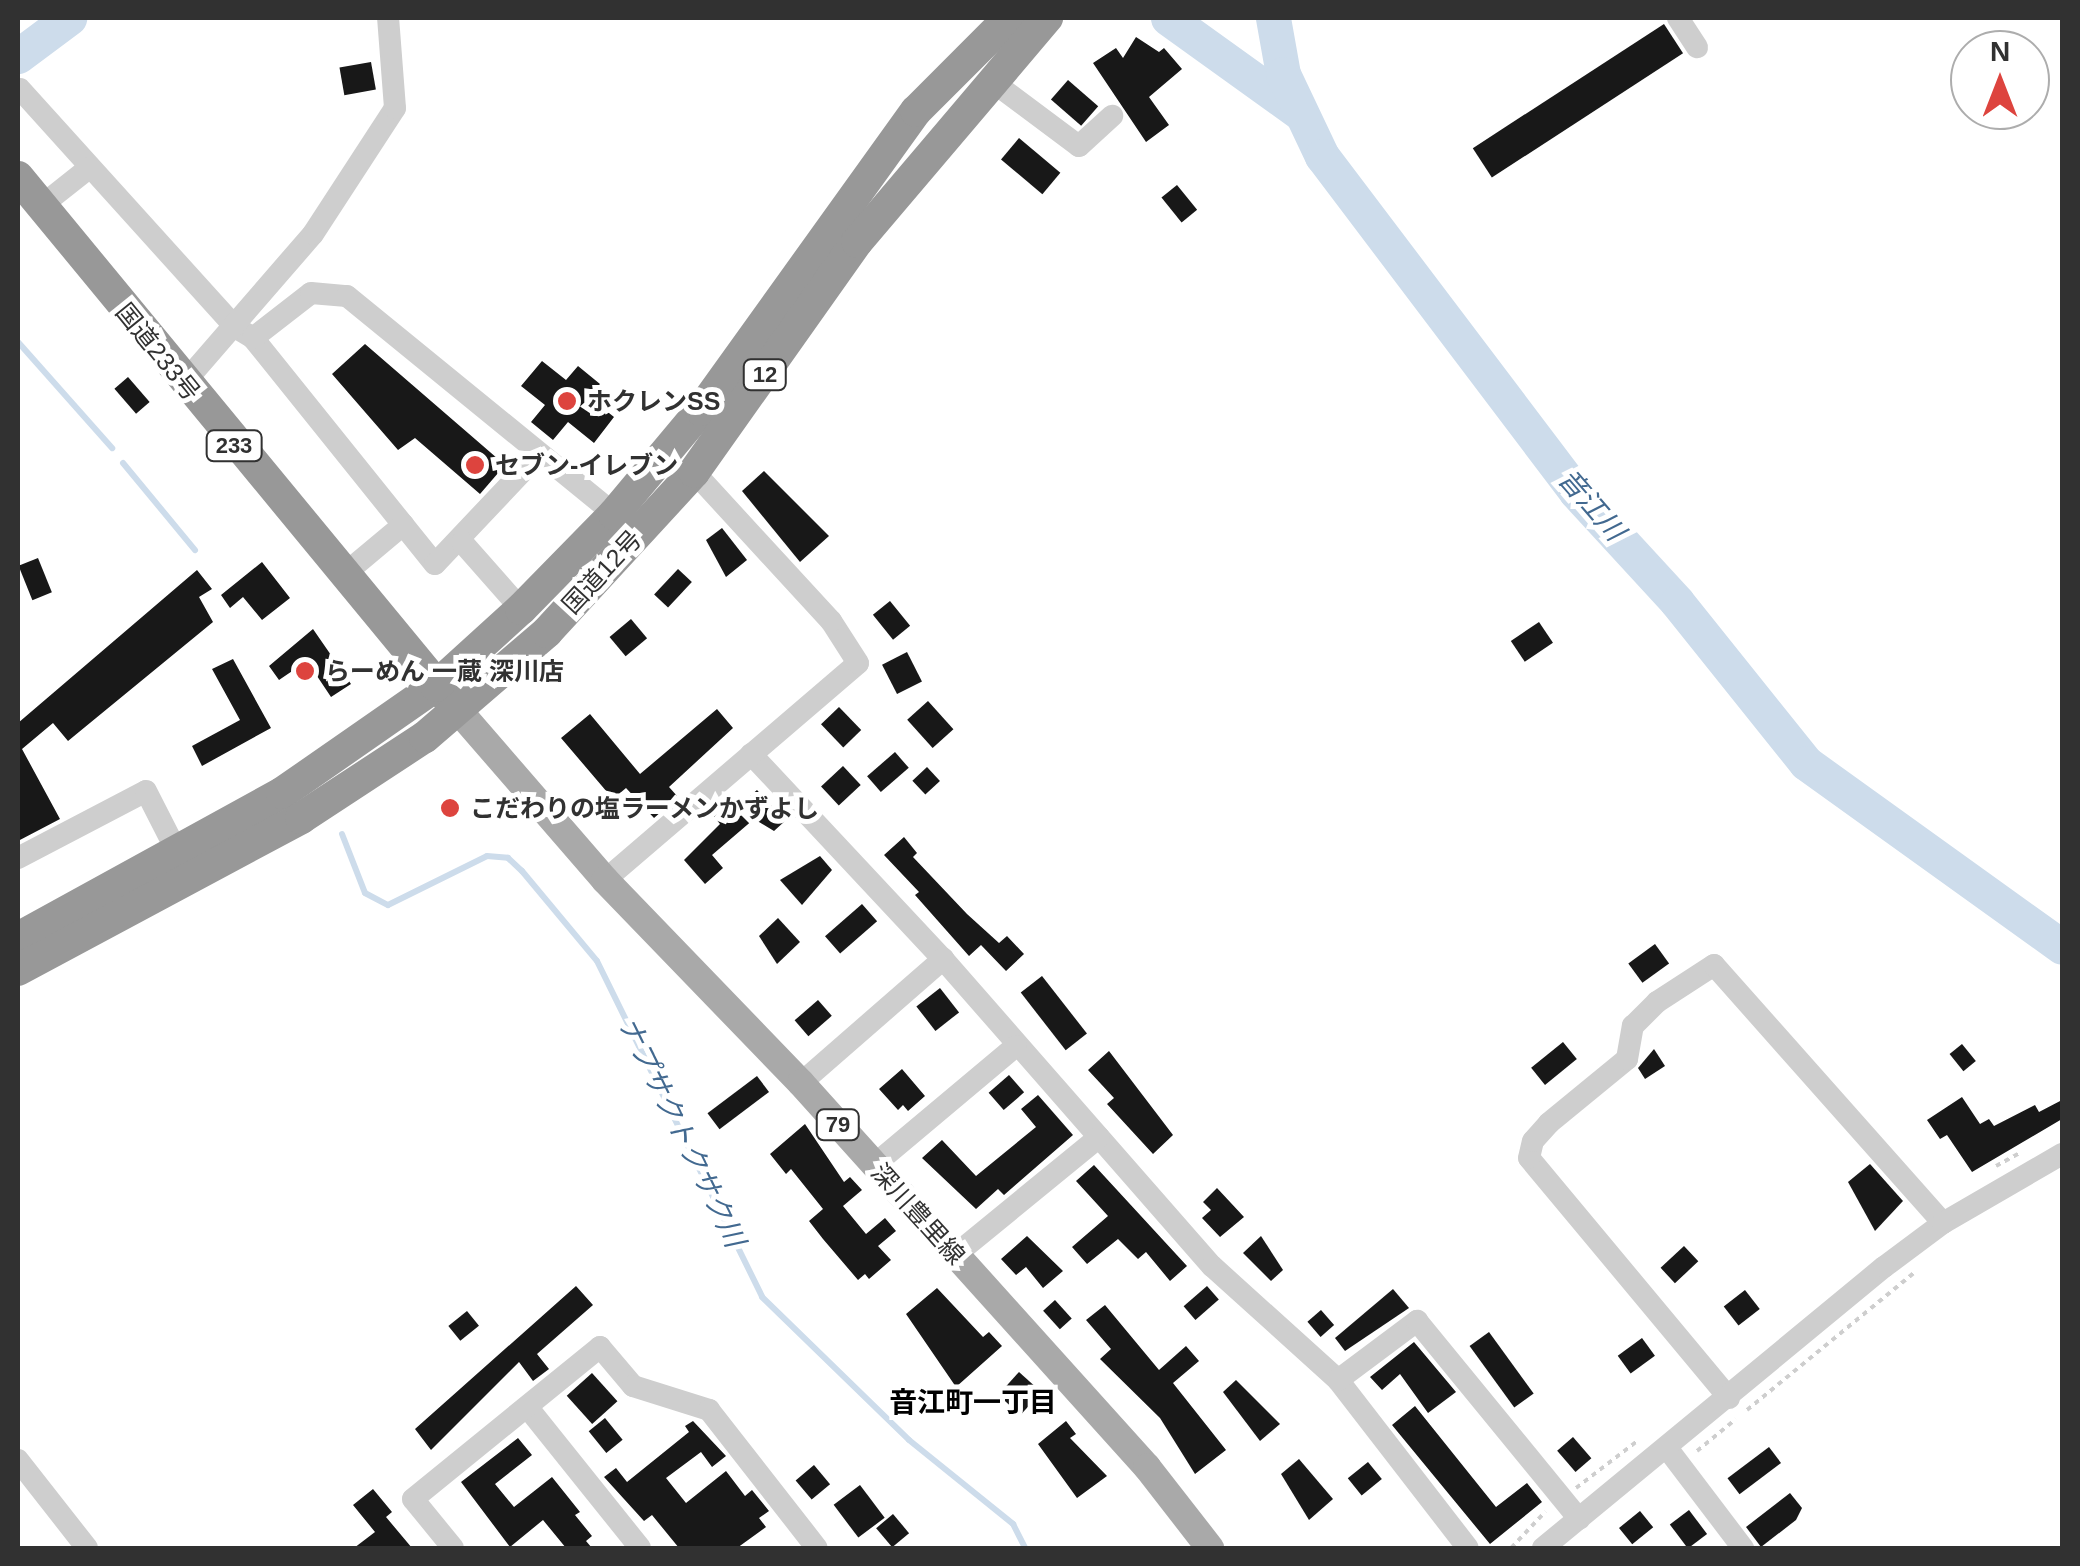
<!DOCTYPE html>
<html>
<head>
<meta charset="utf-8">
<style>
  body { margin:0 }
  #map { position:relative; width:2080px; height:1566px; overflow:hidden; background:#fff; font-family:Helvetica,"Noto Sans JP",sans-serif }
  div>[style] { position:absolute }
  .stream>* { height:6px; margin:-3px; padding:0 3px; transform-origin:3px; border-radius:3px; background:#cddceb }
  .river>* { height:35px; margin:-17.5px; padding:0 17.5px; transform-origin:17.5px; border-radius:17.5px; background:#cddceb }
  .building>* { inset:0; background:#181818; transform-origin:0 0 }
  .path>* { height:4px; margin-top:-2px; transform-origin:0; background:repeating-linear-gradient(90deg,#cecece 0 5px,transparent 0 10px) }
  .minor>* { height:22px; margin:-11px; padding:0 11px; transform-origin:11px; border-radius:11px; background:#cecece }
  .major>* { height:28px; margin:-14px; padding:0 14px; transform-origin:14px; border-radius:14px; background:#a9a9a9 }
  .highway>* { height:32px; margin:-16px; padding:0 16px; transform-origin:16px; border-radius:16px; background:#989898 }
  .dots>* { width:28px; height:28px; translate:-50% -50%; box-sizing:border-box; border:5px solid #fff; border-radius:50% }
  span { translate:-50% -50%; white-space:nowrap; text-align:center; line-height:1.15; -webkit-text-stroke:10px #fff; paint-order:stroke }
  .shield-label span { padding:2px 8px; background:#fff; border:2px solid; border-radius:8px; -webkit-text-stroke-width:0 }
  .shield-label { font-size:22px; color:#313131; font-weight:700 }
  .street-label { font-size:25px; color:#313131 }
  .poi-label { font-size:25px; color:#313131; font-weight:700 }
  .left { translate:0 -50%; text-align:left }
  .water-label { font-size:28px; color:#426990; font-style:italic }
  .neighbourhood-label { font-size:28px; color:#000; font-weight:700 }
  .frame { position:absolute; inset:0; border:20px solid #313131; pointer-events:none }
  .north { position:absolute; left:1950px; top:30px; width:100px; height:100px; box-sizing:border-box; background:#fff; border:2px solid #adadad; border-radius:50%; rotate:0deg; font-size:28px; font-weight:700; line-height:40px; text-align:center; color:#313131 }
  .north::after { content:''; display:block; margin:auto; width:35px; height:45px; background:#dd443e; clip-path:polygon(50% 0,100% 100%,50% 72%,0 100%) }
</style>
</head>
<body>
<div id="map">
  <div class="stream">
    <div style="left:18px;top:342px;width:142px;rotate:48.4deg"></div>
    <div style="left:123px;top:463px;width:113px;rotate:50.4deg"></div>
    <div style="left:342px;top:834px;width:63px;rotate:68.7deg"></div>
    <div style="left:365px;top:893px;width:26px;rotate:28deg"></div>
    <div style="left:388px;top:905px;width:110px;rotate:-26.3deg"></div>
    <div style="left:487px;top:856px;width:21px;rotate:5deg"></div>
    <div style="left:508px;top:858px;width:19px;rotate:43deg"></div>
    <div style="left:522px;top:871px;width:117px;rotate:50.2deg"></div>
    <div style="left:597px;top:961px;width:374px;rotate:63.8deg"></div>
    <div style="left:762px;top:1297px;width:205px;rotate:44.2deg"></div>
    <div style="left:909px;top:1440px;width:134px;rotate:38.9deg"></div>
    <div style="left:1013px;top:1524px;width:27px;rotate:63deg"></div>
  </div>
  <div class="river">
    <div style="left:1168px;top:18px;width:161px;rotate:35.7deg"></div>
    <div style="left:1273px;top:18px;width:57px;rotate:79.9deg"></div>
    <div style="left:1283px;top:74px;width:91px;rotate:64.6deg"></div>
    <div style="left:1322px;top:156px;width:421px;rotate:52.9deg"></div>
    <div style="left:1576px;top:492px;width:149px;rotate:47.4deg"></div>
    <div style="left:1677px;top:602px;width:206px;rotate:51.3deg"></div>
    <div style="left:1806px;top:763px;width:315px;rotate:35.7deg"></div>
    <div style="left:18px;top:56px;width:64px;rotate:-36.7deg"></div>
  </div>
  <div class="building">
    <div style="left:1664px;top:24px;width:35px;height:228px;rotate:57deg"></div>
    <div style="clip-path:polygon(1136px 37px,1159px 52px,1164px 48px,1182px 69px,1149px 97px,1169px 125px,1146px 142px,1093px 63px,1116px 48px,1123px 58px)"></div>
    <div style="left:371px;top:62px;width:28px;height:32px;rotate:80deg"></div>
    <div style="left:1068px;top:80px;width:40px;height:26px;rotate:41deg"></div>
    <div style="left:1019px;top:138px;width:54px;height:28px;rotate:40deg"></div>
    <div style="left:1177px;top:185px;width:32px;height:20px;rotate:51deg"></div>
    <div style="clip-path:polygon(365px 344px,505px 465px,480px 494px,415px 438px,398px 450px,332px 374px)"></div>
    <div style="clip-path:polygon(542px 361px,566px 380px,578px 366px,600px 384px,589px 397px,614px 417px,594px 443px,568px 422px,553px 440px,531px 422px,545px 405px,521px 386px)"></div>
    <div style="left:128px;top:377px;width:33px;height:18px;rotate:49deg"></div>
    <div style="clip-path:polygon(764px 471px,829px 536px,800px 562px,742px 491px)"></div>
    <div style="clip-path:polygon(722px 528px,747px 560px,726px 577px,706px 540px)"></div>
    <div style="left:38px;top:558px;width:37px;height:21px;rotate:68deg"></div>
    <div style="clip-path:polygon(262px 562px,290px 598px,262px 620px,243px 597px,230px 608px,221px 595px)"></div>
    <div style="left:678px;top:569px;width:19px;height:35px;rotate:43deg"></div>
    <div style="clip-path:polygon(197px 570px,212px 589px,199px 597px,213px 622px,68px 741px,53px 723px,22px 749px,60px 819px,18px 841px,18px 723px)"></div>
    <div style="left:890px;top:601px;width:32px;height:22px;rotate:51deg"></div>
    <div style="left:631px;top:619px;width:25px;height:28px;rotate:50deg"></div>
    <div style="left:1539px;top:622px;width:25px;height:34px;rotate:56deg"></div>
    <div style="clip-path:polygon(313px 629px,351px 684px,331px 697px,307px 661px,279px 680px,269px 666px)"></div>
    <div style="left:907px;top:652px;width:33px;height:28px;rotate:63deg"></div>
    <div style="clip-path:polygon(233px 659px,271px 728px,202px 766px,192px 746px,240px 720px,212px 669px)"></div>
    <div style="left:928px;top:701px;width:38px;height:28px;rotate:48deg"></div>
    <div style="left:839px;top:707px;width:32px;height:25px;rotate:46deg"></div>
    <div style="clip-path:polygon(717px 709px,733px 728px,669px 787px,678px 797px,654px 818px,626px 788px,613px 799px,561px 738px,590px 714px,640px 774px)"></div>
    <div style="left:895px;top:752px;width:21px;height:37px;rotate:49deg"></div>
    <div style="left:843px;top:766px;width:26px;height:30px;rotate:47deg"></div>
    <div style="left:927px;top:767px;width:19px;height:20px;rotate:47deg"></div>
    <div style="clip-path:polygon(757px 790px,785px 821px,774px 831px,754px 819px,712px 855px,723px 868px,705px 884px,684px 860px,720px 824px,712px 814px,724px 804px,731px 812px)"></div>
    <div style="clip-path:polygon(904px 837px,917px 853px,913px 857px,967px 914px,999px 943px,1007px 936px,1024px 954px,1006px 971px,981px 945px,969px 956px,915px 895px,919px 892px,884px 855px)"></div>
    <div style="clip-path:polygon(820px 856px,832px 870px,802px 905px,780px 880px)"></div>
    <div style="left:862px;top:904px;width:23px;height:49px;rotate:49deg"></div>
    <div style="clip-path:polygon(778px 918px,800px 942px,777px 964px,759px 936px)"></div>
    <div style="left:1655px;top:944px;width:24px;height:33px;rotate:54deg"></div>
    <div style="left:1042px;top:976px;width:73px;height:27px;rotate:52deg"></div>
    <div style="left:940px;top:988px;width:31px;height:30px;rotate:52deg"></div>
    <div style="left:818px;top:1000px;width:21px;height:31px;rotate:49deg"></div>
    <div style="left:1563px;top:1042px;width:22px;height:41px;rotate:51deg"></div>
    <div style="left:1962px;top:1044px;width:22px;height:16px;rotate:51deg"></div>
    <div style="clip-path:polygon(1654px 1049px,1665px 1066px,1645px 1079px,1638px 1068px)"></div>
    <div style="clip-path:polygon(1109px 1051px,1173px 1135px,1153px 1154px,1107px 1104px,1114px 1098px,1088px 1070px)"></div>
    <div style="clip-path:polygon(902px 1069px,925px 1096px,908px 1111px,903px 1105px,898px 1110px,879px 1089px)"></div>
    <div style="left:1009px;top:1075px;width:23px;height:27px;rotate:49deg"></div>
    <div style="left:757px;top:1076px;width:20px;height:62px;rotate:53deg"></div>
    <div style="clip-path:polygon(1038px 1095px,1073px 1135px,1004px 1195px,998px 1189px,976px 1209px,922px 1158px,942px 1140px,976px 1176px,1036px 1127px,1021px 1109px)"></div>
    <div style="clip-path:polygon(1962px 1097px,1980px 1124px,1989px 1119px,1994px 1126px,2035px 1105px,2039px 1112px,2062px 1100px,2062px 1119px,1972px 1172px,1947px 1135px,1940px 1139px,1927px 1120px)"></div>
    <div style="clip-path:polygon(805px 1124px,844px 1182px,850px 1177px,862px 1190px,843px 1206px,866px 1234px,885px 1218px,896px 1231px,878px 1246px,891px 1260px,869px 1279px,865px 1274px,858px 1280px,823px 1239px,809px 1221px,823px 1209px,791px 1169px,786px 1174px,770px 1154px)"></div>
    <div style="clip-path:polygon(1870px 1164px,1903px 1201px,1875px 1231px,1848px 1182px)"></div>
    <div style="clip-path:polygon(1094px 1165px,1187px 1266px,1170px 1281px,1146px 1252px,1138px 1259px,1118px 1239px,1087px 1264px,1072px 1247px,1108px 1216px,1076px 1181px)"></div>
    <div style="clip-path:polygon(1217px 1188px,1244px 1217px,1220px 1237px,1202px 1218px,1211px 1210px,1203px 1202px)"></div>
    <div style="clip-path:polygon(1027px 1236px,1063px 1271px,1043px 1288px,1026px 1267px,1016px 1275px,1001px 1259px)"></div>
    <div style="clip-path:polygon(1261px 1236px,1283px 1270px,1271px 1281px,1243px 1253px)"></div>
    <div style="left:1684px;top:1246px;width:21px;height:32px;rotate:47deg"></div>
    <div style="clip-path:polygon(576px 1286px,593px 1305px,537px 1354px,549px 1369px,533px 1381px,519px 1362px,431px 1450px,415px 1429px)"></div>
    <div style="left:1207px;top:1286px;width:18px;height:31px;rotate:49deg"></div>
    <div style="clip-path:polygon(937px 1288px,983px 1337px,989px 1332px,1002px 1346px,956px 1387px,906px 1314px)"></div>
    <div style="clip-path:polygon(1393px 1289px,1409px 1308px,1345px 1351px,1335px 1338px)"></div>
    <div style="left:1745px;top:1290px;width:24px;height:27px;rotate:52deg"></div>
    <div style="left:1055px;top:1300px;width:25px;height:16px;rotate:48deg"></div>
    <div style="clip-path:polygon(1105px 1305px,1159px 1370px,1186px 1346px,1199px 1361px,1173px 1383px,1226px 1450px,1195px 1474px,1160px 1418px,1100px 1359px,1111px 1349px,1086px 1320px)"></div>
    <div style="left:1321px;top:1310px;width:20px;height:18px;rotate:49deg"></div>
    <div style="left:467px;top:1311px;width:19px;height:24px;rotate:51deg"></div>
    <div style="left:1489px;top:1332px;width:76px;height:24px;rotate:54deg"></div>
    <div style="left:1642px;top:1338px;width:22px;height:30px;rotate:54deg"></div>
    <div style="clip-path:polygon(1414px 1342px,1456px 1392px,1428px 1413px,1400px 1374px,1382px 1390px,1370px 1377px)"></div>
    <div style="left:1019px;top:1372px;width:30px;height:31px;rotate:42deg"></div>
    <div style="left:592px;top:1373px;width:38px;height:34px;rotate:48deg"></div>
    <div style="clip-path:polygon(1236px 1380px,1280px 1424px,1260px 1441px,1223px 1392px)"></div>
    <div style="clip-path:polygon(1415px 1406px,1496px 1507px,1527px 1483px,1542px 1502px,1490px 1544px,1392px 1425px)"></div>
    <div style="left:605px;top:1418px;width:28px;height:21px;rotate:51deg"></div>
    <div style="clip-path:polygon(693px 1421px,726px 1456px,712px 1467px,701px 1452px,666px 1478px,686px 1503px,726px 1471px,745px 1496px,752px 1490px,769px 1511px,759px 1518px,766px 1527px,737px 1548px,679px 1548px,652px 1515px,644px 1521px,604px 1477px,616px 1468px,627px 1482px,689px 1432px,685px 1426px)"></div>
    <div style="clip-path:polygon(1066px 1421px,1076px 1434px,1070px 1438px,1107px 1476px,1077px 1498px,1038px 1444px)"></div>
    <div style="left:1573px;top:1437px;width:28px;height:21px;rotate:49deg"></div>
    <div style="clip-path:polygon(518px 1438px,532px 1455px,495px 1484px,514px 1507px,552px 1477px,580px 1512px,575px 1515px,592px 1536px,586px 1541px,592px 1548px,566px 1548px,543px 1520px,510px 1547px,461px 1482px)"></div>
    <div style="left:1769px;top:1447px;width:20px;height:52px;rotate:53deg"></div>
    <div style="clip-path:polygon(1299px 1459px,1333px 1499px,1309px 1520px,1281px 1474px)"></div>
    <div style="left:1368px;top:1462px;width:22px;height:26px;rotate:51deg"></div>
    <div style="left:814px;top:1465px;width:25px;height:24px;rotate:50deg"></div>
    <div style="left:860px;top:1485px;width:41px;height:33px;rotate:53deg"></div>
    <div style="clip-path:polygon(373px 1489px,392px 1512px,386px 1517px,412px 1548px,354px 1548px,375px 1532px,353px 1505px)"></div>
    <div style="clip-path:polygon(1790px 1493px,1802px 1508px,1796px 1520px,1761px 1547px,1746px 1527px)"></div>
    <div style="left:1689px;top:1510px;width:30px;height:24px;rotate:53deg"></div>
    <div style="left:1640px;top:1511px;width:21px;height:27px;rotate:51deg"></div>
    <div style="left:893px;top:1514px;width:25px;height:22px;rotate:50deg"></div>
  </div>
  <div class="path">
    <div style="left:1996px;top:1166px;width:26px;rotate:-29deg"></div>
    <div style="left:1747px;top:1410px;width:216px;rotate:-39.4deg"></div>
    <div style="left:1697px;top:1451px;width:50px;rotate:-39.4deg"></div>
    <div style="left:1576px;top:1488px;width:76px;rotate:-37.5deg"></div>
    <div style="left:1511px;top:1548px;width:50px;rotate:-46.6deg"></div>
  </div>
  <div class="minor">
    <div style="left:1678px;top:18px;width:35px;rotate:57deg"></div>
    <div style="left:993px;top:82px;width:107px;rotate:36.7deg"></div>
    <div style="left:1079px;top:146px;width:45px;rotate:-42.3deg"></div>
    <div style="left:20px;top:89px;width:321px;rotate:47.9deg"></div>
    <div style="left:235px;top:327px;width:21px;rotate:31deg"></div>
    <div style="left:253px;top:338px;width:290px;rotate:51.2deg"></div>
    <div style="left:435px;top:564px;width:150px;rotate:-46.6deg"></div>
    <div style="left:41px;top:206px;width:61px;rotate:-38.4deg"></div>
    <div style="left:253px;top:338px;width:73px;rotate:-37.8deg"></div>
    <div style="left:311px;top:293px;width:36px;rotate:5deg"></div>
    <div style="left:347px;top:296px;width:345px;rotate:39.2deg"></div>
    <div style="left:183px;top:384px;width:198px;rotate:-49.1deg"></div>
    <div style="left:313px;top:234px;width:150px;rotate:-56.9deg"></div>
    <div style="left:395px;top:108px;width:90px;rotate:-94.4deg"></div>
    <div style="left:462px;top:542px;width:89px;rotate:48.6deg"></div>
    <div style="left:342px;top:576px;width:80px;rotate:-39.9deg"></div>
    <div style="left:751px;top:754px;width:281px;rotate:46.9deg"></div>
    <div style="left:943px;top:959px;width:408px;rotate:48.8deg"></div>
    <div style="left:1212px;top:1266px;width:170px;rotate:42.1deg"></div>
    <div style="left:1338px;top:1380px;width:212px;rotate:52.3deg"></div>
    <div style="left:18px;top:858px;width:144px;rotate:-27.6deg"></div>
    <div style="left:146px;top:791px;width:66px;rotate:63deg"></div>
    <div style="left:605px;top:880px;width:333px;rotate:-40.6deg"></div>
    <div style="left:858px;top:663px;width:50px;rotate:-122.7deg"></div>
    <div style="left:831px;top:621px;width:202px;rotate:-132.6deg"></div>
    <div style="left:801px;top:1083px;width:189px;rotate:-41.1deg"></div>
    <div style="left:874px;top:1165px;width:185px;rotate:-40deg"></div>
    <div style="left:955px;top:1255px;width:186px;rotate:-39.3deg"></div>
    <div style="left:1338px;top:1380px;width:99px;rotate:-36.8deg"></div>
    <div style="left:1417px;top:1321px;width:256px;rotate:50.7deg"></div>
    <div style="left:1729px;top:1398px;width:312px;rotate:-129.8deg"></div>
    <div style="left:1529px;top:1158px;width:17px;rotate:-77deg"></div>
    <div style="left:1533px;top:1141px;width:24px;rotate:-48deg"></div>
    <div style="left:1549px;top:1123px;width:101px;rotate:-39.4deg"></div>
    <div style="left:1627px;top:1059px;width:34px;rotate:-80deg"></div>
    <div style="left:1633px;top:1026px;width:34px;rotate:-45deg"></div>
    <div style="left:1657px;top:1002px;width:68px;rotate:-33deg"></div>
    <div style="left:1714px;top:965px;width:345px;rotate:48.4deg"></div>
    <div style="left:528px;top:1408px;width:179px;rotate:51.3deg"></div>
    <div style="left:1667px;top:1448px;width:126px;rotate:52.8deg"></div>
    <div style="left:18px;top:1460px;width:112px;rotate:51.9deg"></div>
    <div style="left:453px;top:1548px;width:63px;rotate:-129.2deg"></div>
    <div style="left:413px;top:1499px;width:241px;rotate:-39.1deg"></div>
    <div style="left:600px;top:1347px;width:51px;rotate:49.8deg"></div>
    <div style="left:633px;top:1386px;width:80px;rotate:17.5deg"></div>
    <div style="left:709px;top:1410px;width:175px;rotate:52deg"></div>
    <div style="left:1543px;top:1548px;width:442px;rotate:-39.5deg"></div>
    <div style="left:1884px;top:1267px;width:74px;rotate:-36.7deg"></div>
    <div style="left:1943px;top:1223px;width:138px;rotate:-30.1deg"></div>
  </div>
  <div class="major">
    <div style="left:457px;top:709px;width:226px;rotate:49.1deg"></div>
    <div style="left:605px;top:880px;width:282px;rotate:46deg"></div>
    <div style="left:801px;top:1083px;width:517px;rotate:47.98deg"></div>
    <div style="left:1147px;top:1467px;width:103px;rotate:52.1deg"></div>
  </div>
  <div class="highway">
    <div style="left:18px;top:177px;width:681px;rotate:50.49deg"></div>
    <div style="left:18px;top:938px;width:301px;rotate:-28.8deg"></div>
    <div style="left:282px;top:793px;width:188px;rotate:-34.8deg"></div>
    <div style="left:436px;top:686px;width:115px;rotate:-42.2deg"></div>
    <div style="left:521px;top:609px;width:133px;rotate:-45.6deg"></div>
    <div style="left:614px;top:514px;width:136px;rotate:-50.1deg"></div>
    <div style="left:701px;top:410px;width:368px;rotate:-54.3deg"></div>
    <div style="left:916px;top:111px;width:132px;rotate:-45deg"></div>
    <div style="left:18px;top:970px;width:321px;rotate:-28.2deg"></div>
    <div style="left:301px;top:818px;width:148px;rotate:-33.2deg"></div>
    <div style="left:425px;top:737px;width:161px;rotate:-40.7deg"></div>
    <div style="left:547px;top:632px;width:217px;rotate:-47.4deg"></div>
    <div style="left:694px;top:472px;width:282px;rotate:-54.7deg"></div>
    <div style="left:857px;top:242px;width:294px;rotate:-49.7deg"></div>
  </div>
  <div class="dots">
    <div style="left:567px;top:401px;background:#dd443e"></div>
    <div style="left:475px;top:465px;background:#dd443e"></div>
    <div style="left:305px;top:671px;background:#dd443e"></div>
    <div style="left:450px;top:808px;background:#dd443e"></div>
  </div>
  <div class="shield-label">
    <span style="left:765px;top:375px">12</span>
    <span style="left:234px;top:446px">233</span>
    <span style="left:838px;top:1125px">79</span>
  </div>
  <div class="street-label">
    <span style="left:158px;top:352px;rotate:51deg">国道233号</span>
    <span style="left:602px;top:572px;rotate:-47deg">国道12号</span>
    <span style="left:918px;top:1214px;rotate:48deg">深川豊里線</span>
  </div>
  <div class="poi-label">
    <span class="left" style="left:587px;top:401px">ホクレンSS</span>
    <span class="left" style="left:495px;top:465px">セブン-イレブン</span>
    <span class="left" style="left:325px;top:671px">らーめん 一蔵 深川店</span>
    <span class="left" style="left:470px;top:808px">こだわりの塩ラーメンかずよし</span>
  </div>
  <div class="water-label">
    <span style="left:1591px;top:505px;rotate:49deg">音江川</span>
    <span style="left:681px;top:1132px;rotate:64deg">ナプサクトクサク川</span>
  </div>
  <div class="neighbourhood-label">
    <span style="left:973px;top:1403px">音江町一丁目</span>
  </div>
  <div class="frame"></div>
  <div class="north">N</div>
</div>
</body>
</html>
